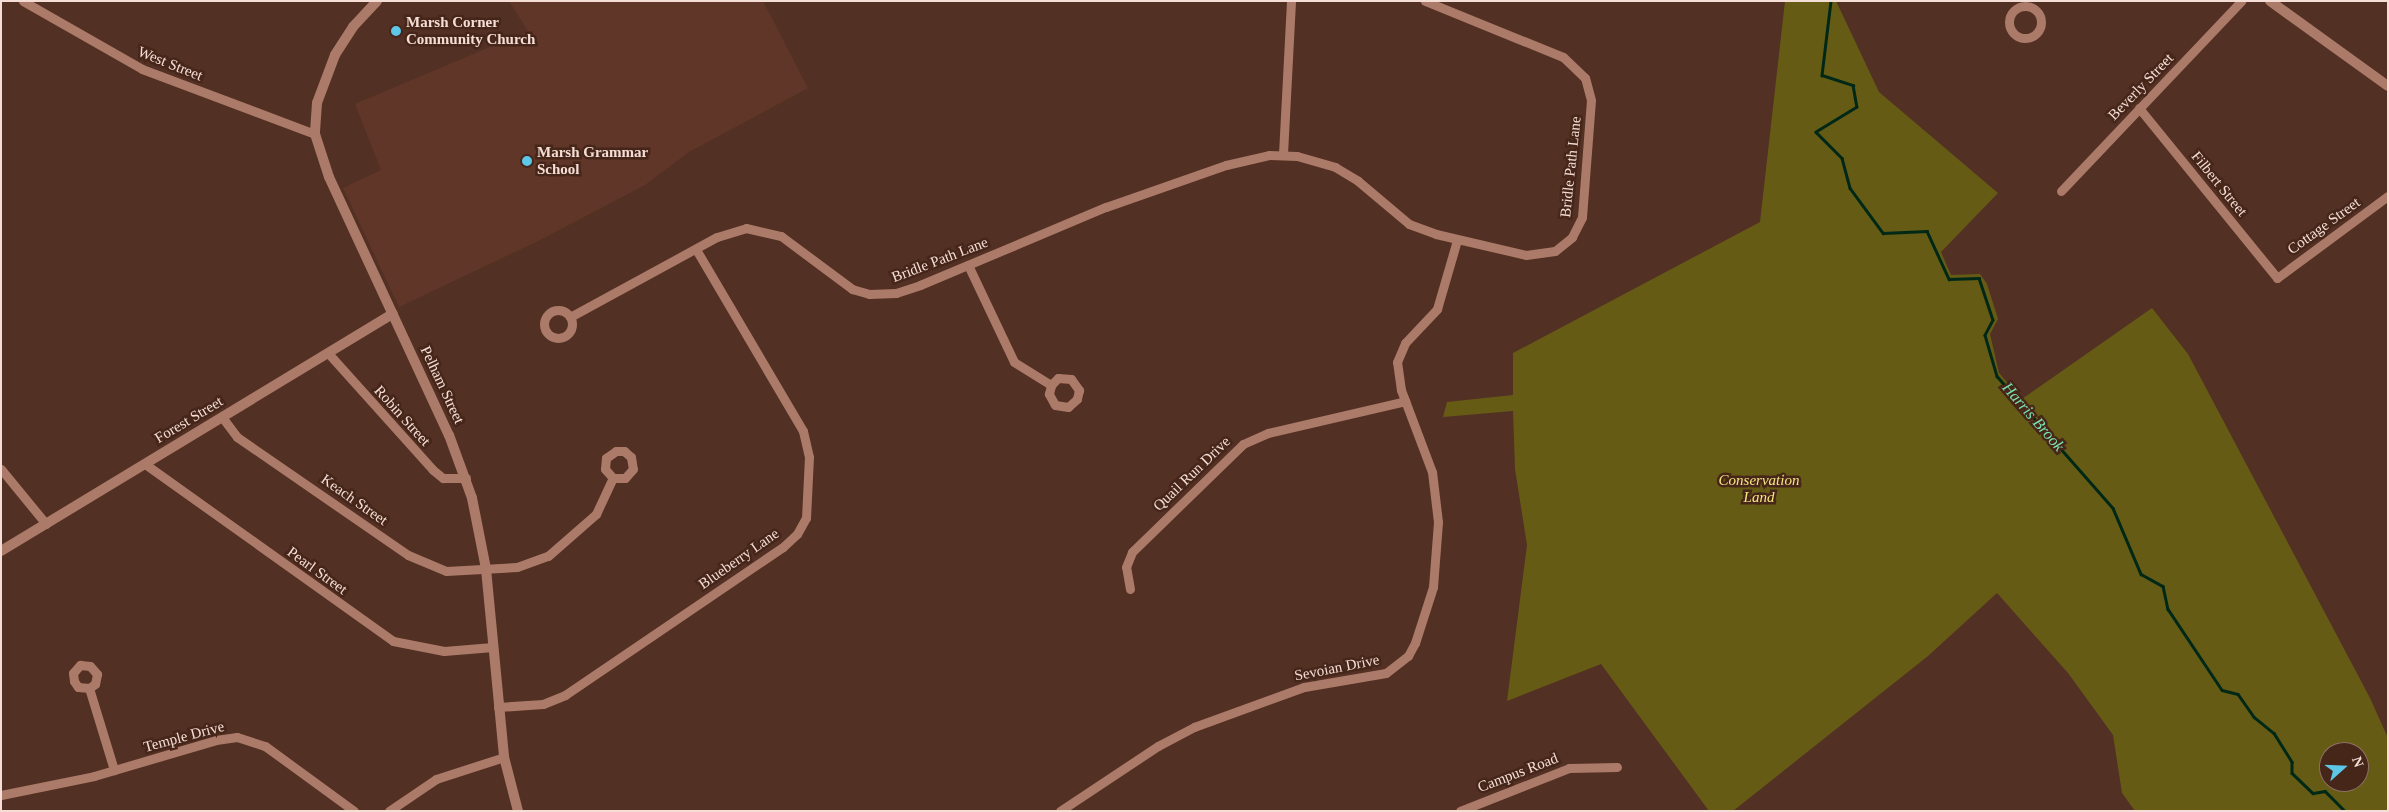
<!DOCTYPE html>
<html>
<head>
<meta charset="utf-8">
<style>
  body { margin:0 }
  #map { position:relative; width:2389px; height:812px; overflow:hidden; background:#533024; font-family:Georgia,serif }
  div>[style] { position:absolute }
  .built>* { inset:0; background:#603628 }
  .green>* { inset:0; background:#655b15 }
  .stream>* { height:2.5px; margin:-1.25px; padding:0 1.25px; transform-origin:1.25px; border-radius:1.25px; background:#002817 }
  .minor>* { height:9px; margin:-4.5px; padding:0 4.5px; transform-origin:4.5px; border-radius:4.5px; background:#ac7a68 }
  .minor>.ring { margin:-4.5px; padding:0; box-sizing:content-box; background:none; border:9px solid #ac7a68; border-radius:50% }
  .tertiary>* { height:10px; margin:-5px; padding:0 5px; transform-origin:5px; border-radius:5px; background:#ac7a68 }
  .dots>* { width:14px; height:14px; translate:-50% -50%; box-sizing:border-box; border:2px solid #47261a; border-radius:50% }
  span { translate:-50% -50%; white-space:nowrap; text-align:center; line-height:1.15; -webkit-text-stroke:5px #47261a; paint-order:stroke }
  .poi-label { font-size:15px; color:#f5ded6; font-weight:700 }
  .left { translate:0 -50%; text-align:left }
  .street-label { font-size:15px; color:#f5ded6 }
  .park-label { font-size:15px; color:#f6e680; font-style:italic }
  .water-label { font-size:16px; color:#7ae4af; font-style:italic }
  .frame { position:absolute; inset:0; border:2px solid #f5ded6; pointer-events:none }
  .north { position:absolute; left:2319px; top:742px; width:50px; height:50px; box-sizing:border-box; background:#47261a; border:1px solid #8d7065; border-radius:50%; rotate:70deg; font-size:14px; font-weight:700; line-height:20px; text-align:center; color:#f5ded6 }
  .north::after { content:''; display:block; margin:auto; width:18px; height:22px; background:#5cc7e7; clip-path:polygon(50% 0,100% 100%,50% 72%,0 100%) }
</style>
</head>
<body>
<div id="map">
  <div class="built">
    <div style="clip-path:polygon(509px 1px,763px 1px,808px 88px,689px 152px,645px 185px,540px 240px,399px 307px,343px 188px,381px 170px,355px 104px,528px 31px)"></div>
  </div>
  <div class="green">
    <div style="clip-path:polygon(evenodd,1785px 1px,1836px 1px,1879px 92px,1998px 193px,1941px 252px,1951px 275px,1980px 274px,1987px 284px,1998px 319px,1990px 334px,1999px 373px,2022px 399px,2152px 308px,2188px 354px,2370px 698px,2388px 738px,2388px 811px,2135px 811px,2122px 793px,2113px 735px,2068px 673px,1997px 593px,1928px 656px,1733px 811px,1709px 811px,1601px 664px,1507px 701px,1527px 545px,1515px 469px,1513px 411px,1443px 417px,1447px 402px,1513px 395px,1513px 353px,1760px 222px,1785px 1px,2329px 752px,2359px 752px,2359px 782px,2329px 782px,2329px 752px)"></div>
  </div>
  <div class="stream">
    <div style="left:1831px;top:1px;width:75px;rotate:96.9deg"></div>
    <div style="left:1822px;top:75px;width:33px;rotate:18deg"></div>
    <div style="left:1853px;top:85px;width:22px;rotate:80deg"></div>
    <div style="left:1857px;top:107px;width:48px;rotate:148.6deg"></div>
    <div style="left:1816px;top:132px;width:37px;rotate:45deg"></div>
    <div style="left:1842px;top:158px;width:31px;rotate:75deg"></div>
    <div style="left:1850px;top:188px;width:56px;rotate:53.7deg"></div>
    <div style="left:1883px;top:233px;width:44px;rotate:-2.6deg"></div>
    <div style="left:1927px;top:231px;width:53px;rotate:65.4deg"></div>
    <div style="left:1949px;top:279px;width:30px;rotate:-2deg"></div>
    <div style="left:1979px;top:278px;width:44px;rotate:71.6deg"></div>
    <div style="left:1993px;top:320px;width:17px;rotate:118deg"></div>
    <div style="left:1985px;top:335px;width:43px;rotate:73.7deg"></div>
    <div style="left:1997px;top:376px;width:176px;rotate:48.7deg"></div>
    <div style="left:2113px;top:508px;width:72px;rotate:67deg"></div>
    <div style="left:2141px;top:574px;width:25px;rotate:29deg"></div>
    <div style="left:2163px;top:586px;width:24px;rotate:78deg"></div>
    <div style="left:2168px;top:609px;width:97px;rotate:56.3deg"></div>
    <div style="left:2222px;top:690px;width:16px;rotate:14deg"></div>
    <div style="left:2238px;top:694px;width:28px;rotate:55deg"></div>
    <div style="left:2254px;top:717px;width:26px;rotate:39deg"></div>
    <div style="left:2274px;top:733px;width:34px;rotate:58deg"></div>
    <div style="left:2292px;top:762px;width:11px;rotate:90deg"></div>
    <div style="left:2292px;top:773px;width:29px;rotate:44deg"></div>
    <div style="left:2313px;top:793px;width:12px;rotate:-9deg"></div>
    <div style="left:2325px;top:791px;width:28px;rotate:45deg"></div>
  </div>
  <div class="minor">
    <div style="left:23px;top:1px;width:137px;rotate:29.7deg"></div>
    <div style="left:142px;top:69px;width:185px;rotate:20.6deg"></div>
    <div class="ring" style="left:2009px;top:6px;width:23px;height:23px"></div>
    <div style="left:2139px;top:108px;width:219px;rotate:50.9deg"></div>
    <div style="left:2277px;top:278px;width:138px;rotate:-36.5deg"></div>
    <div style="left:1283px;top:154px;width:153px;rotate:-87deg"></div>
    <div style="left:2061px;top:191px;width:262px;rotate:-46.5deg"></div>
    <div style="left:968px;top:265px;width:107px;rotate:64.6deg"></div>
    <div style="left:1014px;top:362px;width:44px;rotate:31.9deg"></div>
    <div style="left:1051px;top:385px;width:10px;rotate:-45deg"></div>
    <div style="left:1058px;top:378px;width:13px;rotate:4deg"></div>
    <div style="left:1071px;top:379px;width:14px;rotate:54deg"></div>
    <div style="left:1079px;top:390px;width:9px;rotate:103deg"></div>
    <div style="left:1077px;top:399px;width:12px;rotate:138deg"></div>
    <div style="left:1068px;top:407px;width:13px;rotate:-171deg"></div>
    <div style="left:1055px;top:405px;width:13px;rotate:-119deg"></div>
    <div style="left:1049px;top:394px;width:9px;rotate:-77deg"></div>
    <div class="ring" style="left:544px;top:310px;width:19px;height:19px"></div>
    <div style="left:570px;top:317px;width:167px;rotate:-28.6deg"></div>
    <div style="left:717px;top:237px;width:30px;rotate:-17deg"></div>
    <div style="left:746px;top:228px;width:36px;rotate:13deg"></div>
    <div style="left:781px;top:236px;width:89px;rotate:36.7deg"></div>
    <div style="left:852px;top:289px;width:18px;rotate:16deg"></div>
    <div style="left:869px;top:294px;width:27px;rotate:-2deg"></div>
    <div style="left:896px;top:293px;width:25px;rotate:-18deg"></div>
    <div style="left:920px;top:285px;width:202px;rotate:-22.8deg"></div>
    <div style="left:1106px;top:207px;width:127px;rotate:-19.3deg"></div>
    <div style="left:1226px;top:165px;width:44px;rotate:-13.1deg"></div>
    <div style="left:1269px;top:155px;width:28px;rotate:2deg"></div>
    <div style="left:1297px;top:156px;width:40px;rotate:16deg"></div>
    <div style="left:1335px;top:167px;width:27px;rotate:31deg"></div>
    <div style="left:1358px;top:181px;width:67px;rotate:40.1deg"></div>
    <div style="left:1409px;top:224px;width:29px;rotate:20deg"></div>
    <div style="left:1436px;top:234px;width:92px;rotate:13.1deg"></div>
    <div style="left:1526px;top:255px;width:29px;rotate:-8deg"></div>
    <div style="left:1555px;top:251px;width:22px;rotate:-39deg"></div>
    <div style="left:1572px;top:237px;width:22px;rotate:-63deg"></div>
    <div style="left:1582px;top:217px;width:117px;rotate:-85.6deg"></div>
    <div style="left:1591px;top:100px;width:23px;rotate:-105deg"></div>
    <div style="left:1585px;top:78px;width:30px;rotate:-136deg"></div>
    <div style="left:1563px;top:57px;width:149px;rotate:-157.9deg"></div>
    <div style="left:328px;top:353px;width:157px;rotate:48.1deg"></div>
    <div style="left:433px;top:470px;width:13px;rotate:39deg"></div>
    <div style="left:443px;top:478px;width:23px"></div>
    <div style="left:222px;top:417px;width:25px;rotate:53deg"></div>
    <div style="left:237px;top:437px;width:208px;rotate:34.6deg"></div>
    <div style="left:408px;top:555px;width:41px;rotate:22.8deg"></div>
    <div style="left:446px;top:571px;width:71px;rotate:-3.2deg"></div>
    <div style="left:517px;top:567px;width:33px;rotate:-20deg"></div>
    <div style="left:548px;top:556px;width:64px;rotate:-41.2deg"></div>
    <div style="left:596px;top:514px;width:40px;rotate:-65deg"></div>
    <div style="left:613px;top:478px;width:12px;rotate:-132deg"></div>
    <div style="left:605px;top:469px;width:11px;rotate:-85deg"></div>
    <div style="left:606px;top:458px;width:12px;rotate:-35deg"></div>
    <div style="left:616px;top:451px;width:8px"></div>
    <div style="left:624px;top:451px;width:9px;rotate:41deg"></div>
    <div style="left:631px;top:457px;width:12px;rotate:81deg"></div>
    <div style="left:633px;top:469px;width:12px;rotate:132deg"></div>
    <div style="left:625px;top:478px;width:12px;rotate:180deg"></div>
    <div style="left:145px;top:464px;width:305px;rotate:35.5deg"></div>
    <div style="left:393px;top:641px;width:52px;rotate:11.1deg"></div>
    <div style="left:444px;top:651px;width:49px;rotate:-4.7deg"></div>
    <div style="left:1px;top:469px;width:71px;rotate:50.7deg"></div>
    <div style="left:1130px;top:589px;width:22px;rotate:-100deg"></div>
    <div style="left:1126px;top:567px;width:16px;rotate:-68deg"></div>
    <div style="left:1132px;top:552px;width:155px;rotate:-44.2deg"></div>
    <div style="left:1243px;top:444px;width:27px;rotate:-24deg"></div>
    <div style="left:1268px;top:433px;width:141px;rotate:-13.1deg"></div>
    <div style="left:89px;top:688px;width:11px;rotate:-175deg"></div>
    <div style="left:78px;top:687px;width:7px;rotate:-124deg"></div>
    <div style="left:74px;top:681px;width:8px;rotate:-97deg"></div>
    <div style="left:73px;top:673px;width:11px;rotate:-49deg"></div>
    <div style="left:80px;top:665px;width:10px;rotate:6deg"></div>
    <div style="left:90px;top:666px;width:11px;rotate:49deg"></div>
    <div style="left:97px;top:674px;width:10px;rotate:101deg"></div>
    <div style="left:95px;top:684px;width:7px;rotate:146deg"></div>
    <div style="left:89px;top:688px;width:86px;rotate:73deg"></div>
    <div style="left:498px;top:707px;width:45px;rotate:-3.8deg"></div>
    <div style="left:543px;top:704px;width:24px;rotate:-22deg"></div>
    <div style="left:565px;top:695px;width:263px;rotate:-34.2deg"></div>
    <div style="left:783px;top:547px;width:19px;rotate:-43deg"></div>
    <div style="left:797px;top:534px;width:18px;rotate:-61deg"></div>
    <div style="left:806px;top:518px;width:61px;rotate:-87.2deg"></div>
    <div style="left:809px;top:457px;width:27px;rotate:-103deg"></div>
    <div style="left:803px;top:431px;width:211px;rotate:-120.5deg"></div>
    <div style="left:1px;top:795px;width:95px;rotate:-11.5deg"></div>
    <div style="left:94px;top:776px;width:127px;rotate:-16.4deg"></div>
    <div style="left:216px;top:740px;width:21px;rotate:-8deg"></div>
    <div style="left:237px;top:737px;width:29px;rotate:18deg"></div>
    <div style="left:265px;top:746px;width:110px;rotate:36.1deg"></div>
    <div style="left:389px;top:811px;width:57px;rotate:-34.2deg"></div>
    <div style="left:436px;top:779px;width:71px;rotate:-17.9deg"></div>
    <div style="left:1060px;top:811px;width:118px;rotate:-33.6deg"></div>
    <div style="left:1158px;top:746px;width:41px;rotate:-27.8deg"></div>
    <div style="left:1194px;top:727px;width:117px;rotate:-20deg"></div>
    <div style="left:1304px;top:687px;width:83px;rotate:-9.7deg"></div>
    <div style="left:1386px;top:673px;width:28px;rotate:-38deg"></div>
    <div style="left:1408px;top:656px;width:15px;rotate:-62deg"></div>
    <div style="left:1415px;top:643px;width:59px;rotate:-72.2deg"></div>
    <div style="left:1433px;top:587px;width:65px;rotate:-85.6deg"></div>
    <div style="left:1438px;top:522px;width:50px;rotate:-96.8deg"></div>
    <div style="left:1432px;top:472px;width:88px;rotate:-110.7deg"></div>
    <div style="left:1401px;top:390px;width:28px;rotate:-98deg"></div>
    <div style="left:1397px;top:362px;width:21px;rotate:-67deg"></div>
    <div style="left:1405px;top:343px;width:47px;rotate:-46.7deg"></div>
    <div style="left:1437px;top:309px;width:72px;rotate:-73.8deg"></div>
    <div style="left:1460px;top:811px;width:117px;rotate:-21.5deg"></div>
    <div style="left:1569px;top:768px;width:48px;rotate:-1.2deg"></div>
  </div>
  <div class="tertiary">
    <div style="left:377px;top:1px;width:35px;rotate:133deg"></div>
    <div style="left:353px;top:27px;width:33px;rotate:123deg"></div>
    <div style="left:335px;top:55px;width:51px;rotate:110.6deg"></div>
    <div style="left:317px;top:103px;width:31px;rotate:94deg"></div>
    <div style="left:315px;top:134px;width:45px;rotate:72deg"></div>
    <div style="left:329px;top:177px;width:285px;rotate:65.1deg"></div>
    <div style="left:449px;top:435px;width:67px;rotate:69.9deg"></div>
    <div style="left:472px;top:498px;width:72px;rotate:78.8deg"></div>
    <div style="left:486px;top:569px;width:189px;rotate:84.5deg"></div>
    <div style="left:504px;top:757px;width:56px;rotate:75.5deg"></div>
    <div style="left:2270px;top:1px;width:145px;rotate:35.8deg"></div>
    <div style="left:1px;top:551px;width:458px;rotate:-31.2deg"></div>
  </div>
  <div class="dots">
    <div style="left:396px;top:31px;background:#5cc7e7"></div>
    <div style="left:527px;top:161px;background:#5cc7e7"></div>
  </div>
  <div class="poi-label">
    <span class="left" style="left:406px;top:31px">Marsh Corner<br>Community Church</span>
    <span class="left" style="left:537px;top:161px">Marsh Grammar<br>School</span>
  </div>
  <div class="street-label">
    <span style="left:170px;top:64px;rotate:22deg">West Street</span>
    <span style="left:2141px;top:87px;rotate:-46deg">Beverly Street</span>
    <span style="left:1571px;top:167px;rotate:-84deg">Bridle Path Lane</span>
    <span style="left:2219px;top:184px;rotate:51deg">Filbert Street</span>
    <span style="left:2324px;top:226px;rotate:-36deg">Cottage Street</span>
    <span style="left:940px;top:260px;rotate:-21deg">Bridle Path Lane</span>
    <span style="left:442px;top:385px;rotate:65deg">Pelham Street</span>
    <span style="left:402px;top:416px;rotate:48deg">Robin Street</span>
    <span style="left:189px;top:420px;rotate:-31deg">Forest Street</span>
    <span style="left:1192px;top:474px;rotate:-44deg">Quail Run Drive</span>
    <span style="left:354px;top:500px;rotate:35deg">Keach Street</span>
    <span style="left:739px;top:559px;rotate:-35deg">Blueberry Lane</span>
    <span style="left:317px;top:571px;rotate:36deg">Pearl Street</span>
    <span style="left:1337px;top:668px;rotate:-11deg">Sevoian Drive</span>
    <span style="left:184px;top:737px;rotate:-15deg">Temple Drive</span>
    <span style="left:1518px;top:773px;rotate:-21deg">Campus Road</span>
  </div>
  <div class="park-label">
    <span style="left:1759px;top:489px">Conservation<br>Land</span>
  </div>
  <div class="water-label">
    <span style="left:2033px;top:417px;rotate:49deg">Harris Brook</span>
  </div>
  <div class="frame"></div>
  <div class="north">N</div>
</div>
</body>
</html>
